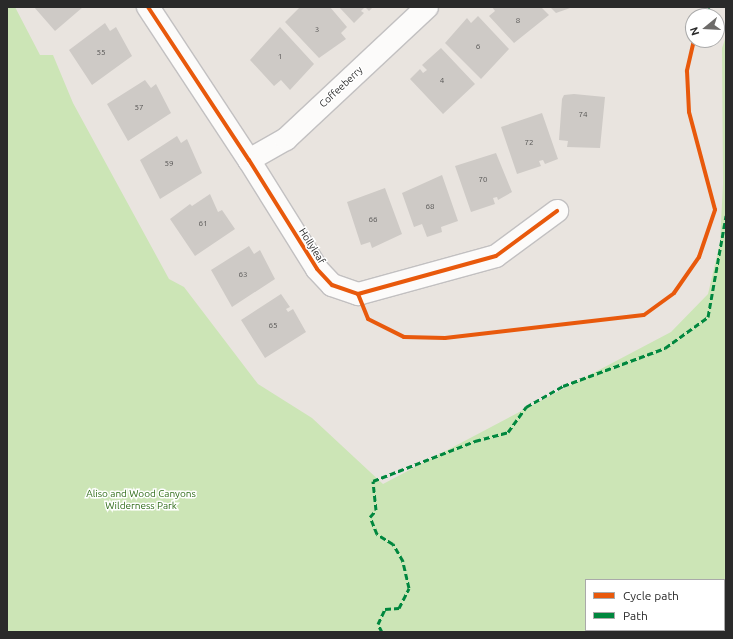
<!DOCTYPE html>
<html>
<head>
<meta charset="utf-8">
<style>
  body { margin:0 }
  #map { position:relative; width:733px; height:639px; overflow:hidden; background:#e9e4df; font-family:Ubuntu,sans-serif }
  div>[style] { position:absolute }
  .green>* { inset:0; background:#cce5b6 }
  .building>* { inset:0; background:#cecac6 }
  .roads { filter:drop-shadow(1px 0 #c2c0c1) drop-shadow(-1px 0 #c2c0c1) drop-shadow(0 1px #c2c0c1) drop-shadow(0 -1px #c2c0c1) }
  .minor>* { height:22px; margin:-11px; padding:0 11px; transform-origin:11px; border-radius:11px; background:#fcfbfa }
  .quiet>* { height:3px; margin-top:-1.5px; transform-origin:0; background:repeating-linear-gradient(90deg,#00873e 0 6px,transparent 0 9px) }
  .cycleway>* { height:4px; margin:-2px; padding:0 2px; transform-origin:2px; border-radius:2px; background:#e8590c }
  span { translate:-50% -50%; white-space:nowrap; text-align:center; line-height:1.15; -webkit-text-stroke:3px #fff; paint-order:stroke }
  .number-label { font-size:8px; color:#555453 }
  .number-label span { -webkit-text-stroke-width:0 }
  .street-label { font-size:10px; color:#2a2a2a }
  .park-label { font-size:10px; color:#2d6a16 }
  .frame { position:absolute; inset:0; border:8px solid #2a2a2a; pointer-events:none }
  .legend { position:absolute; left:585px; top:579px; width:140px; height:52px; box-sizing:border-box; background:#fff; border:1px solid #aaa; margin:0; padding:5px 7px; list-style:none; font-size:12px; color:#2a2a2a }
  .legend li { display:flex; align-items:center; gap:8px; height:20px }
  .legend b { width:20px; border:1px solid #aaa }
  .north { position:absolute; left:685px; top:8px; width:40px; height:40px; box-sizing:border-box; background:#fff; border:1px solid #aaa; border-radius:50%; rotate:252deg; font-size:11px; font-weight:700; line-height:16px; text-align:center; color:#2a2a2a }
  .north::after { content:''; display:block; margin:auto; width:14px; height:18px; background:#6d6b69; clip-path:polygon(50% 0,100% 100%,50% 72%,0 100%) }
</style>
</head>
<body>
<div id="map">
  <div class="green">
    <div style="clip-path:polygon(evenodd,7px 7px,15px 7px,40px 55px,53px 55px,73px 103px,169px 279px,184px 287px,258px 384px,312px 418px,383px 484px,671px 332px,708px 294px,720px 243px,723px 184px,722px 48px,726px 36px,726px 632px,7px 632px,7px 7px,586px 580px,724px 580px,724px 630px,586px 630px,586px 580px)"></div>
  </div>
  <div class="building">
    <div style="clip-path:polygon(34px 7px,83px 7px,55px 31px)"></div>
    <div style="clip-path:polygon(300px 7px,330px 7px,347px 27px,341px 33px,346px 39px,319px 58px,285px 22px)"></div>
    <div style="clip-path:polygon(339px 7px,373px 7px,369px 11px,365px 7px,361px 11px,364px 13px,354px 23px)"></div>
    <div style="clip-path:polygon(492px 7px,541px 7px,549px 15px,514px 43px,489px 16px,495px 11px)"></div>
    <div style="clip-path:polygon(550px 7px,573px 7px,556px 13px)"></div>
    <div style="clip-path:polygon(478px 16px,509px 49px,481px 79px,445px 43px,467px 18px,471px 23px)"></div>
    <div style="clip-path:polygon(105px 23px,110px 31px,116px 27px,132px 56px,92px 85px,69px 50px)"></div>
    <div style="clip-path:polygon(280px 27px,314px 64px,290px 90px,281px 80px,274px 86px,250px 60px)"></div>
    <div style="clip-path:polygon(441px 48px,475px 84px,443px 114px,410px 79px,420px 69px,423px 73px,427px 70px,422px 65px)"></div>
    <div style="clip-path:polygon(145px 80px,151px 88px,156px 84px,171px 113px,128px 141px,107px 104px)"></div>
    <div style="clip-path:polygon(574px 94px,605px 97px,600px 148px,567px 147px,568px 141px,559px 140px,562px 99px,564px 95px)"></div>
    <div style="clip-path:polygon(542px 113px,558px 159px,545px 164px,543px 160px,539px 161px,541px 166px,517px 174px,501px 127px)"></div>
    <div style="clip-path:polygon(177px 136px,181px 143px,187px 139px,202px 173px,160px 199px,140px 160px)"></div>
    <div style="clip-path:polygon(496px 153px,512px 192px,498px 200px,497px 197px,493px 198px,495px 204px,471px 212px,455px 166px)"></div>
    <div style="clip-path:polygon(442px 175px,458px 221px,441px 227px,442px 232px,427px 237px,422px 224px,414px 227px,402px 193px)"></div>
    <div style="clip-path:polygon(385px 188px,402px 234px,372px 248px,370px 242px,361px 245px,347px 202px)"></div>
    <div style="clip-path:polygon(210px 194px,218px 212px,222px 210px,235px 229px,195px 256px,170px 219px,190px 204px,192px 206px)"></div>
    <div style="clip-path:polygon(249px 246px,254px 254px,260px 250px,275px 279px,232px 307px,211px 270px)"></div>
    <div style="clip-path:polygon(281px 294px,290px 307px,286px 309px,288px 312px,293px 309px,306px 332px,265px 358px,241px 320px)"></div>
  </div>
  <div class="roads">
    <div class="minor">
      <div style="left:148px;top:7px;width:183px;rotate:56.6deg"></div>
      <div style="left:249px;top:160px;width:128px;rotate:58deg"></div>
      <div style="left:317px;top:269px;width:22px;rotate:47deg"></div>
      <div style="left:332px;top:285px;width:28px;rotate:19deg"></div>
      <div style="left:358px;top:294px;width:143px;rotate:-15.4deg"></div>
      <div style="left:496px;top:256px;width:76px;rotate:-36.4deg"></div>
      <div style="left:249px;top:160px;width:43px;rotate:-29.6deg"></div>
      <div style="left:286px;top:139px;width:193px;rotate:-43.1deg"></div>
    </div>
  </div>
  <div class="quiet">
    <div style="left:704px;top:16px;width:10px;rotate:-61deg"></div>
    <div style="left:382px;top:632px;width:9px;rotate:-117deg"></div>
    <div style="left:378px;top:624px;width:17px;rotate:-65deg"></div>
    <div style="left:385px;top:609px;width:14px;rotate:-4deg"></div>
    <div style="left:399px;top:608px;width:22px;rotate:-63deg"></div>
    <div style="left:409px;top:588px;width:28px;rotate:-103deg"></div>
    <div style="left:403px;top:561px;width:20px;rotate:-120deg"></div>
    <div style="left:393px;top:544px;width:19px;rotate:-148deg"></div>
    <div style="left:377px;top:534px;width:18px;rotate:-112deg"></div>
    <div style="left:370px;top:517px;width:9px;rotate:-49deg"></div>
    <div style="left:376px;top:510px;width:29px;rotate:-96deg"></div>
    <div style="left:373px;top:481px;width:110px;rotate:-21.4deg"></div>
    <div style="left:475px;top:441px;width:34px;rotate:-15deg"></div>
    <div style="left:508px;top:432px;width:31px;rotate:-54deg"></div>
    <div style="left:526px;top:407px;width:43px;rotate:-29.6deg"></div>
    <div style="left:563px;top:386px;width:109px;rotate:-20.4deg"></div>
    <div style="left:665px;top:348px;width:53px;rotate:-35.8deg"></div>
    <div style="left:708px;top:317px;width:103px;rotate:-79.9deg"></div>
  </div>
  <div class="cycleway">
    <div style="left:148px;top:7px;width:183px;rotate:56.6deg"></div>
    <div style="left:249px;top:160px;width:128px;rotate:58deg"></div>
    <div style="left:317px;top:269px;width:22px;rotate:47deg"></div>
    <div style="left:332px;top:285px;width:28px;rotate:19deg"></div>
    <div style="left:358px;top:294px;width:143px;rotate:-15.4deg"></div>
    <div style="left:496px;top:256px;width:76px;rotate:-36.4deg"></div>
    <div style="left:694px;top:40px;width:32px;rotate:103deg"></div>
    <div style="left:687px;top:71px;width:41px;rotate:87.2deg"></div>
    <div style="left:689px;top:112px;width:101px;rotate:75.1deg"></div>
    <div style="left:358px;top:294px;width:27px;rotate:68deg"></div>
    <div style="left:368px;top:319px;width:40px;rotate:26.6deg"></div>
    <div style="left:404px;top:337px;width:41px;rotate:1.4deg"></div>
    <div style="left:445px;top:338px;width:200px;rotate:-6.6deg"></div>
    <div style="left:644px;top:315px;width:37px;rotate:-36deg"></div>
    <div style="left:674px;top:293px;width:44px;rotate:-55.2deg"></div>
    <div style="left:699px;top:257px;width:50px;rotate:-71.2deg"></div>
  </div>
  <div class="number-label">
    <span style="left:518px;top:21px">8</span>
    <span style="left:317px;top:30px">3</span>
    <span style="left:478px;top:47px">6</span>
    <span style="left:101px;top:53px">55</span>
    <span style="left:280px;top:57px">1</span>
    <span style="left:442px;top:81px">4</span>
    <span style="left:139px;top:108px">57</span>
    <span style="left:583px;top:115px">74</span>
    <span style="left:529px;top:143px">72</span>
    <span style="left:169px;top:164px">59</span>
    <span style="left:483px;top:180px">70</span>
    <span style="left:430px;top:207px">68</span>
    <span style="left:373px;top:220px">66</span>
    <span style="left:203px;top:224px">61</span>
    <span style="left:243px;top:275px">63</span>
    <span style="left:273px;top:326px">65</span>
  </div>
  <div class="street-label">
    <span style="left:341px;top:87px;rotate:-43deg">Coffeeberry</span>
    <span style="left:312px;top:246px;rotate:58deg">Hollyleaf</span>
  </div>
  <div class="park-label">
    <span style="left:141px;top:499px">Aliso and Wood Canyons<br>Wilderness Park</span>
  </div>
  <div class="frame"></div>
  <ul class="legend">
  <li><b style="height:5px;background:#e8590c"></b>Cycle path</li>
  <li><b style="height:5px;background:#00873e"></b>Path</li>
  </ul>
  <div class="north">N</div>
</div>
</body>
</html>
